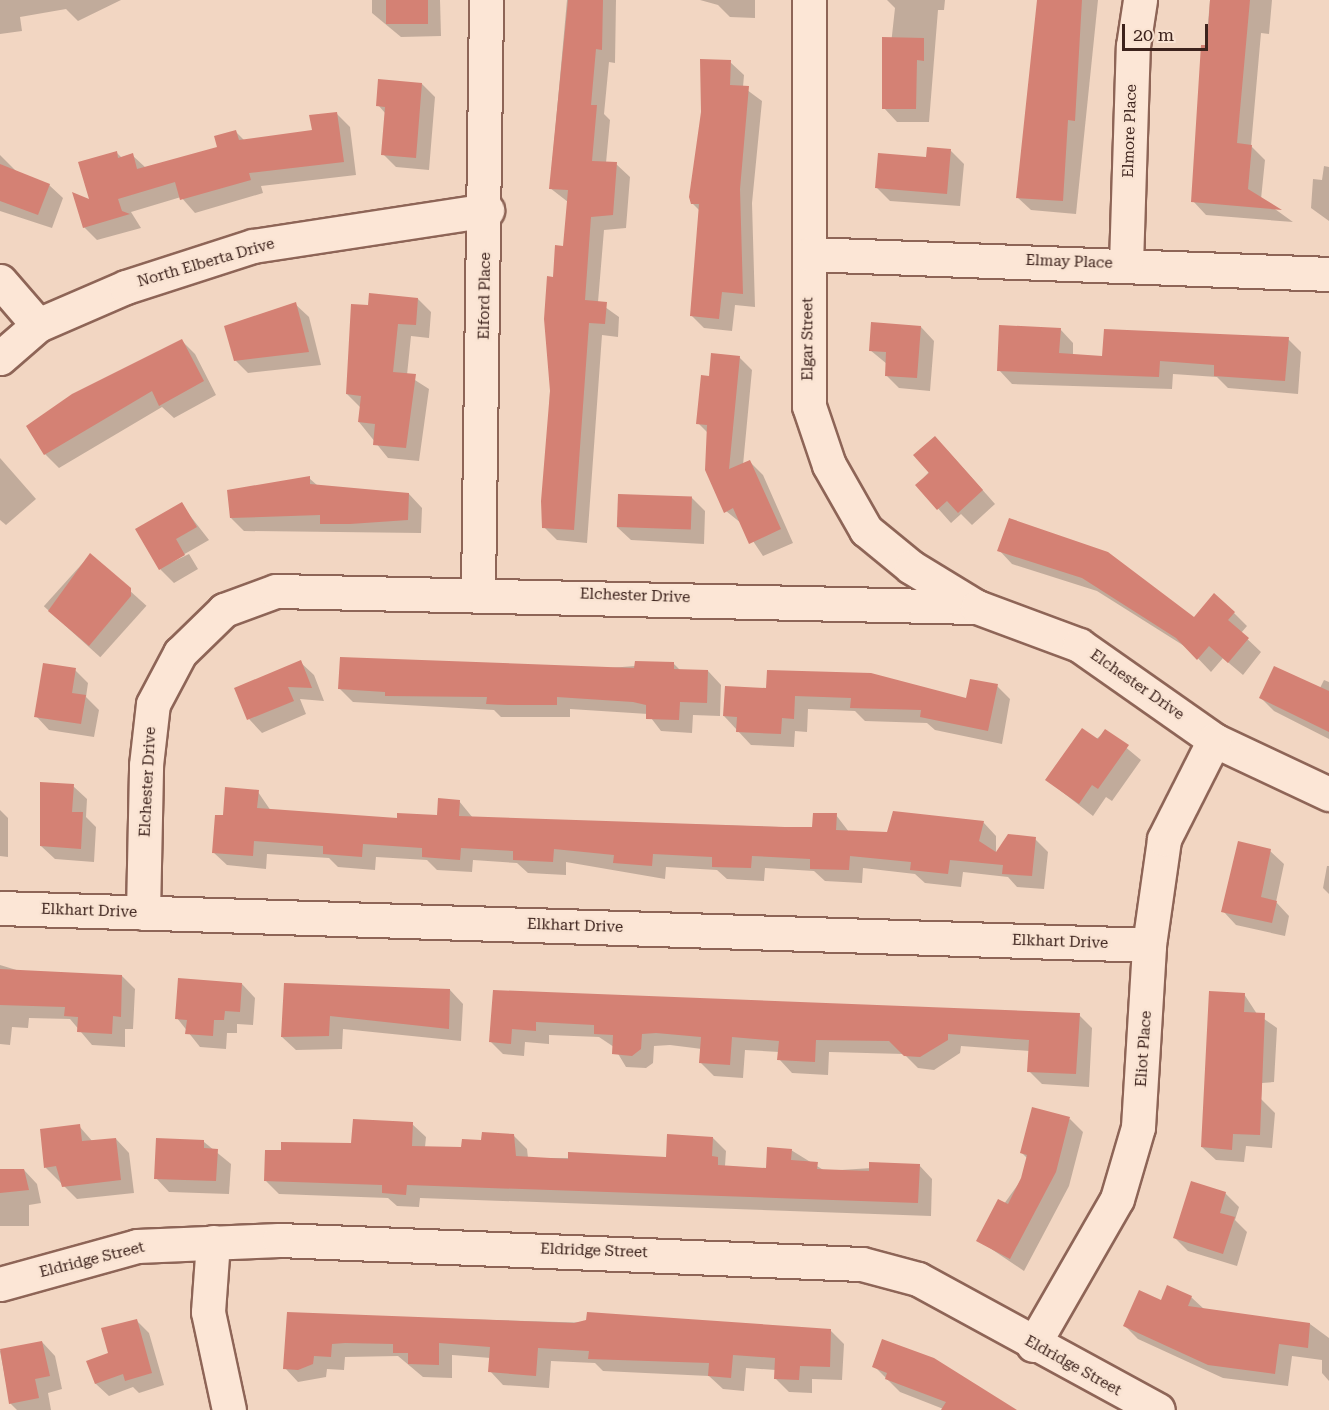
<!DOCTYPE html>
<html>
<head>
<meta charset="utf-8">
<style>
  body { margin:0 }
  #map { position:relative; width:1329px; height:1410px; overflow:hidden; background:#f2d6c2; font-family:"Roboto Serif",serif }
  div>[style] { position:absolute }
  .shadow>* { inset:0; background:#0003; transform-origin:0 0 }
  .building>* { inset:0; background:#d48174; transform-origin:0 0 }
  .roads { filter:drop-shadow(2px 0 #8e6557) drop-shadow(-2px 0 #8e6557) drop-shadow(0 2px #8e6557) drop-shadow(0 -2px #8e6557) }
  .minor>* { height:33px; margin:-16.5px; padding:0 16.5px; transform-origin:16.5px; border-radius:16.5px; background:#fce6d6 }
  span { translate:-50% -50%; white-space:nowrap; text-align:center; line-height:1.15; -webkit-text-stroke:4.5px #f9e3d2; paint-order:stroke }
  .street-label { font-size:15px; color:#3d231d }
  .scale { position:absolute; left:1122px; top:24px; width:86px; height:27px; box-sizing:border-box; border:3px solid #3d231d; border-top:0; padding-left:8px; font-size:18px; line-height:21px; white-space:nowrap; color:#3d231d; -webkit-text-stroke:4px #f9e3d2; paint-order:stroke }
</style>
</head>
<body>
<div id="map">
  <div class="shadow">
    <div style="clip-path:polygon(0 0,121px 0,78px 21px,66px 9px,20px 17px,22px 31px,0 34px)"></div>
    <div style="clip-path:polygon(372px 0,440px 0,441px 36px,401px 37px,372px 13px)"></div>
    <div style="clip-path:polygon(567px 0,616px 0,615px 63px,609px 62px,604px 114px,610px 120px,606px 163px,616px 164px,630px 177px,626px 228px,604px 230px,598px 302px,619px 317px,618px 337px,602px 335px,587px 543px,557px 540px,544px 527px,555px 278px,565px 247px,568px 202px,550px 188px)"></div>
    <div style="clip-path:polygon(700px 0,755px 0,755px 18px,730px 17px,718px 5px)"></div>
    <div style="clip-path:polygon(887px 0,945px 0,944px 10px,938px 10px,929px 122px,897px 122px,884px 108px,895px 8px)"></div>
    <div style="clip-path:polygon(1038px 0,1098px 0,1076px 214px,1031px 210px,1017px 197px)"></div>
    <div style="clip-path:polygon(1210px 0,1272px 0,1269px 34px,1261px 33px,1251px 146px,1265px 160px,1261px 199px,1293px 222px,1206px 215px,1193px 201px)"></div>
    <div style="clip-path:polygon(730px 62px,744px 75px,743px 87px,762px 101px,752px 203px,755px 307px,735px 305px,732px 331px,704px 328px,691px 315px,700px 211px,692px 203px)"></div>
    <div style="clip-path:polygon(422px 84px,435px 97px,429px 170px,396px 167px,383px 154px,386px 114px,378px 105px)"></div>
    <div style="clip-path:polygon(336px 113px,350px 127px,356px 175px,261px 186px,263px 193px,195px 213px,181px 197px,131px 212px,141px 228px,97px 240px,84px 227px,116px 152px,122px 158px,132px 155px,146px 168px,219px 148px,236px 132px,245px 141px,313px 131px)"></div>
    <div style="clip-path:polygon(950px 150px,964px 164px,960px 206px,890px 201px,877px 188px)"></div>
    <div style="clip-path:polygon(0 155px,18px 173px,49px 185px,63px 198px,52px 228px,0 211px)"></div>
    <div style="clip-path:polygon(1324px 166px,1329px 167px,1329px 221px,1311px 208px,1313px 179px,1322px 180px)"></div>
    <div style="clip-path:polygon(418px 299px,431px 312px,429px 338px,411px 336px,407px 375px,429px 389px,419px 461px,388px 458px,359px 422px,361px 408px,347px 394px,370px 307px)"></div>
    <div style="clip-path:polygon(295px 304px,309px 317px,321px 365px,248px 373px,235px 360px)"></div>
    <div style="clip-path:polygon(921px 327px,934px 341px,930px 391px,899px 388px,886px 375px,887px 364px,870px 350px)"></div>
    <div style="clip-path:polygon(1060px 329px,1073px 343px,1073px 355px,1104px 358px,1288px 339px,1301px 352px,1298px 394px,1228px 388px,1217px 377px,1173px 374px,1172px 389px,1012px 384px,999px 370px)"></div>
    <div style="clip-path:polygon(182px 341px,195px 354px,216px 395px,174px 418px,162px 407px,59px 468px,45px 454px,28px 426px)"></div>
    <div style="clip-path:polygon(739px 357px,752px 370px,743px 465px,750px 462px,763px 475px,793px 543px,763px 556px,741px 523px,726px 511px,708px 433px,698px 423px,710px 378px)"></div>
    <div style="clip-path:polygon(948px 451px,995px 504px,972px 525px,961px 514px,951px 523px,917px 485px)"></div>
    <div style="clip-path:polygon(0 458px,36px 499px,6px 525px,0 520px)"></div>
    <div style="clip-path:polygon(309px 478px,318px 486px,409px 494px,422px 508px,421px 533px,244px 531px,231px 518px)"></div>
    <div style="clip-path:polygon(692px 498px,705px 511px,704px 544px,631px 540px,617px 527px)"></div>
    <div style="clip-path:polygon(181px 504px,209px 540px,162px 567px,189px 554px,198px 569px,174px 583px,160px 569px,137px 530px)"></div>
    <div style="clip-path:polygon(1010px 519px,1194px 619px,1234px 613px,1247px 626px,1241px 633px,1261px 652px,1243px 675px,1223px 658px,1211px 672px,1189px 649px,1097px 591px,1012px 564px,999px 550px)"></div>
    <div style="left:90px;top:555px;width:76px;height:69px;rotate:42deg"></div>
    <div style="clip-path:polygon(300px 662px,314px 675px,324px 701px,300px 699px,306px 714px,262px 733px,249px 719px)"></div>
    <div style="clip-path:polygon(673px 663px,680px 670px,708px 671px,721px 685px,720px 716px,693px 715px,692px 733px,661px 731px,648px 714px,570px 709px,570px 717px,501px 717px,494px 710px,353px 702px,340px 689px)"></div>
    <div style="clip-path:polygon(75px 670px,88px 683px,86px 697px,99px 710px,94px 737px,49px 730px,36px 716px)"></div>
    <div style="clip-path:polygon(1324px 680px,1329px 682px,1329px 739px,1274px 711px,1261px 698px,1320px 688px)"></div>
    <div style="clip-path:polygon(997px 686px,1010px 699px,1002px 744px,935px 730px,927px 723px,865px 721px,855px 711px,808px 709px,807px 732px,795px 731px,794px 747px,751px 745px,724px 716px,726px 688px,968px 699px)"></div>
    <div style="clip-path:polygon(1106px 731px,1141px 760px,1112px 801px,1106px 797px,1093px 816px,1047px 780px)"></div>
    <div style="clip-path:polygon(73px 786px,87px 799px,86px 817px,96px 827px,94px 862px,55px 859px,41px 846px)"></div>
    <div style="clip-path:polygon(258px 792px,271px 811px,398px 819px,438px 816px,459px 801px,473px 818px,814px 828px,836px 815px,849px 832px,888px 834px,983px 822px,996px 836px,996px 854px,1035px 839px,1048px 852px,1044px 889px,1017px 887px,1008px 877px,963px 872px,961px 887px,925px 883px,915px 874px,863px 868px,862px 883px,825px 881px,814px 871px,765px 868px,764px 881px,727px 879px,717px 870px,666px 867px,665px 879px,566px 862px,566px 875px,528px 873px,517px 863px,473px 860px,472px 872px,437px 870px,427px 860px,376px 857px,375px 870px,338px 867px,329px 858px,267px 854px,266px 869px,227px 865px,213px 852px,224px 817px)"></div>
    <div style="clip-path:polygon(0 810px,8px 818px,8px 857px,0 856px)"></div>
    <div style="clip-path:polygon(1270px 851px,1284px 864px,1276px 902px,1289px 916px,1285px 936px,1236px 925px,1223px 911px)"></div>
    <div style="clip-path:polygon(1327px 866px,1329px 866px,1329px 894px,1323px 888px)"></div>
    <div style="clip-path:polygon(0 965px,23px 972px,122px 976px,135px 989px,133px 1029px,125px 1029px,125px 1047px,92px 1045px,70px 1019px,29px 1018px,28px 1028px,12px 1027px,10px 1045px,0 1044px)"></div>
    <div style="clip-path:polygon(242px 984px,255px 998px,253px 1025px,237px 1024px,237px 1033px,227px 1033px,226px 1049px,200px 1047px,177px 1018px)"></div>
    <div style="clip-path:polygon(286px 985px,450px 990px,463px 1004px,461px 1041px,343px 1029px,342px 1049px,296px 1050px,282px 1037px)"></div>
    <div style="clip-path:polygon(494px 991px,1079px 1015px,1092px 1028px,1089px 1087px,1042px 1084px,1029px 1071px,1030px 1051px,961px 1046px,960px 1053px,934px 1070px,918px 1068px,904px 1054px,829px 1052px,828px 1075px,792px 1073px,779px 1059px,779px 1052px,745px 1050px,743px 1078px,714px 1076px,701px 1063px,702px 1049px,670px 1045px,654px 1046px,653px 1063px,646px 1068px,626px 1067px,614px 1047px,599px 1037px,549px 1035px,549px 1044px,525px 1042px,524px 1056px,503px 1054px,490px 1041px)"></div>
    <div style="clip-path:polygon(1244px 994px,1257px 1014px,1277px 1028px,1274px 1082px,1262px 1083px,1261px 1099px,1275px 1113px,1272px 1148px,1246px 1146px,1244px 1162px,1216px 1160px,1202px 1147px)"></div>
    <div style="clip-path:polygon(1070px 1119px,1083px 1132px,1069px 1186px,1024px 1271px,978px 1240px,1022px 1179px,1028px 1159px,1022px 1153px)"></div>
    <div style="clip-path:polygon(412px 1124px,426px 1137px,425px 1147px,463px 1149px,513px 1135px,527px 1149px,528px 1158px,667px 1158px,713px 1138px,726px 1151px,725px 1166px,767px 1169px,791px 1150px,825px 1171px,919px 1165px,932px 1179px,931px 1216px,420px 1198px,419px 1207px,397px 1206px,388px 1198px,279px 1194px,266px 1181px)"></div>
    <div style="clip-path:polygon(79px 1126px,93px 1142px,116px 1139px,129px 1153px,134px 1193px,77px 1199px,46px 1168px,42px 1130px)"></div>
    <div style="clip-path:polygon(204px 1142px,231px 1164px,229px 1194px,169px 1192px,156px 1178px)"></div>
    <div style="clip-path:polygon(24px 1170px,37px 1184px,41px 1203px,29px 1205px,29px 1226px,0 1226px,0 1171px)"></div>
    <div style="clip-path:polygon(1225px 1193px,1239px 1207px,1235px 1220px,1247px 1232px,1237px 1266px,1188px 1251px,1175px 1238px)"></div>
    <div style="clip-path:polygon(1191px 1297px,1204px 1309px,1310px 1324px,1329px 1338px,1329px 1381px,1322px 1373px,1322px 1360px,1292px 1356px,1288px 1386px,1223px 1378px,1138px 1339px,1125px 1326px,1161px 1302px)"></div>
    <div style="clip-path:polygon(288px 1314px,830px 1330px,844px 1344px,842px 1380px,812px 1379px,812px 1393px,789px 1392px,775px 1378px,776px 1370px,746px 1368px,744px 1391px,723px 1389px,709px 1376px,603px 1371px,595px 1363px,551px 1361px,549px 1388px,503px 1385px,490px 1371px,491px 1358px,452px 1355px,452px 1378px,423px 1377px,398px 1356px,345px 1357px,344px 1370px,327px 1369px,326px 1377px,298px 1382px,285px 1368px)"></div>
    <div style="clip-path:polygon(136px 1320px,149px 1333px,164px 1385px,139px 1393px,133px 1387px,109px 1396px,96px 1384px,88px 1362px,109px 1354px)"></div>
    <div style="clip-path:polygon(42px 1342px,55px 1356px,62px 1389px,48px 1393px,51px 1410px,17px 1410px,10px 1403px,0 1351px)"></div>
    <div style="clip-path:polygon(874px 1366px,1015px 1410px,946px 1410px,900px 1392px)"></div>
  </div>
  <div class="building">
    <div style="left:386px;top:0;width:42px;height:24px"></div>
    <div style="clip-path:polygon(568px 0,603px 0,602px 50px,596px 49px,591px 105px,597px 105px,592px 161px,617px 162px,613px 215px,591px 217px,585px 300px,607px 302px,605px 324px,589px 323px,574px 530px,542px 528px,541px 501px,550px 391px,544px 319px,547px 276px,553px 277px,555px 245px,563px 246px,568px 190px,549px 189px)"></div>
    <div style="clip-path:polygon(1037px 0,1082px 0,1075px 121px,1068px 120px,1063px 201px,1016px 198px)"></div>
    <div style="clip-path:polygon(1210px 0,1250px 0,1237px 143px,1252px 145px,1248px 189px,1282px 210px,1191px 202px,1201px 45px,1207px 45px)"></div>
    <div style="clip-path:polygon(882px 37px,924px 38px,924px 61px,917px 60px,916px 109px,882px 109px)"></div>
    <div style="clip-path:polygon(700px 59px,731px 60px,730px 85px,749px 86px,740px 189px,743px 294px,722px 292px,719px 319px,690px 316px,699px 204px,691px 204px,689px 197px,701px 112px)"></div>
    <div style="clip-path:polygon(378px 79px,422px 83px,416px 158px,381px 155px,385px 107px,376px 106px)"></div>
    <div style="clip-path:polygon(337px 112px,344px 162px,249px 173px,251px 180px,180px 200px,175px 182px,118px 199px,122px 211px,130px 214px,83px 228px,72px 192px,89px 199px,78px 162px,117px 151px,118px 158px,133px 153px,137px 169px,217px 147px,214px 136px,236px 130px,239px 140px,312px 130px,309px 115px)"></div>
    <div style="clip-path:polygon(927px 147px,951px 149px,947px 194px,875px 188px,878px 153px,926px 157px)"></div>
    <div style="clip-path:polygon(0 164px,50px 184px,38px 215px,0 201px)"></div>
    <div style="clip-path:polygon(369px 293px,418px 298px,416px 325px,398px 324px,393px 372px,416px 374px,406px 448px,373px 445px,375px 424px,358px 422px,361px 396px,346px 394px,351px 304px,368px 305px)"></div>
    <div style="clip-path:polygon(296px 302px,309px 352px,234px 361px,224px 326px)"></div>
    <div style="clip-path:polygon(871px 322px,921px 326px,917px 378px,885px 376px,886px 352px,869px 351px)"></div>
    <div style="clip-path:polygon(999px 325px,1061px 328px,1059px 353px,1102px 356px,1104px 329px,1289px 337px,1285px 381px,1214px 376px,1214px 365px,1160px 361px,1159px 377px,997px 371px)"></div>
    <div style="clip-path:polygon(182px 339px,204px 381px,159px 406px,152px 391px,44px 455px,26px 426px,72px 394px)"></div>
    <div style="clip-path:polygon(711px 353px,740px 356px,729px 469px,750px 460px,781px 529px,749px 544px,733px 508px,724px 513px,705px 470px,707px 425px,696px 424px,701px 375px,709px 376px)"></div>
    <div style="clip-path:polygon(935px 436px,983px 490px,958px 513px,947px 501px,937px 510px,915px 485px,929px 473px,913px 455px)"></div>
    <div style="clip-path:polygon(310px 476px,310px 484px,409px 493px,408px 520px,350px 524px,320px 524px,320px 515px,230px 518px,227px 490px)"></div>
    <div style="left:618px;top:494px;width:74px;height:33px;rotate:2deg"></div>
    <div style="clip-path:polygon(182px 502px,197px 527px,176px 539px,185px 555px,159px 570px,135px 529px)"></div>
    <div style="clip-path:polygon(1009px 518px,1108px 552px,1194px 617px,1214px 593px,1235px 612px,1228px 620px,1249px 638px,1228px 663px,1209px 646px,1197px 660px,1176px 638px,1082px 578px,997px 551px)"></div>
    <div style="clip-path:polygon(90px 553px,131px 588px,131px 596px,89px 646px,48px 611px)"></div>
    <div style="clip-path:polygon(340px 657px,634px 668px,635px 661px,674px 662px,674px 669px,708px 670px,707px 703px,680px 702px,679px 720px,646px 719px,646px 705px,633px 702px,557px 697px,557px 705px,508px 705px,486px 704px,487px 697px,385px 696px,385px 692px,338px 689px)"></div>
    <div style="clip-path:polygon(301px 660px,312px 688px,288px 687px,294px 701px,247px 720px,234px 688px)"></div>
    <div style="clip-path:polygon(43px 663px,76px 668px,72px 693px,86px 695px,81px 724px,34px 717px)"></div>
    <div style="clip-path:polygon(1274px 666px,1329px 691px,1329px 732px,1259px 698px)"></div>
    <div style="clip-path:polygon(767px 670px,871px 673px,966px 698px,970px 679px,998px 684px,988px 731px,920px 717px,921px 710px,850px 708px,851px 698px,795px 696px,794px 719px,782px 718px,781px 734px,736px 732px,737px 717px,723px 716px,725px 686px,766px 688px)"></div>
    <div style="clip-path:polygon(1082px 728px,1098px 739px,1105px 729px,1129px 745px,1098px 789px,1092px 785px,1079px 804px,1045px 780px)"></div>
    <div style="clip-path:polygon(40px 782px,74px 784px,72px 812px,83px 812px,81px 849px,40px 846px)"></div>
    <div style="clip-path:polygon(225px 787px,259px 790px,257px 808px,397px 818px,397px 813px,437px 815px,438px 798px,460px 800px,459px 816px,785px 827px,812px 827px,813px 813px,837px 813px,836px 830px,887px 832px,893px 811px,984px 821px,979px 841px,996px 852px,1008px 834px,1036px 837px,1032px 876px,1002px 874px,1003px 865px,950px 860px,948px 874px,910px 870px,911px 862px,850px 856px,849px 870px,810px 869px,810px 859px,752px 856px,751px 868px,712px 867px,712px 857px,653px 854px,652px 866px,613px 863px,614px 855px,554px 849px,553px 862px,513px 860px,513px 851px,461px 848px,460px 860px,422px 857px,422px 848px,363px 844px,362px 857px,323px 854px,323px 846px,254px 841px,253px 856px,212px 853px,215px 815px,223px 815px)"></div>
    <div style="clip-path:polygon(1238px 841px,1271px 849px,1261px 897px,1277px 901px,1272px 923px,1221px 912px)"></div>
    <div style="clip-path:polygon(0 969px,122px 975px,121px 1017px,113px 1016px,112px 1034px,77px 1032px,78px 1017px,64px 1016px,65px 1007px,0 1005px)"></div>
    <div style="clip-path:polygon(178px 978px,242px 983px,240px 1012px,225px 1011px,224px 1020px,214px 1020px,213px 1036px,185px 1034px,187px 1020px,175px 1019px)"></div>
    <div style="clip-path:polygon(284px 983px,450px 989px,449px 1029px,330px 1016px,329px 1036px,281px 1037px)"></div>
    <div style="clip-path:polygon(493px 990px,1080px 1013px,1076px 1074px,1027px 1072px,1029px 1040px,948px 1034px,948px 1040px,920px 1057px,904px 1056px,889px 1041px,816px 1040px,815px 1062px,777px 1060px,779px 1041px,732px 1037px,730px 1065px,699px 1063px,701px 1037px,656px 1033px,642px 1034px,641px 1049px,632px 1056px,612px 1054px,613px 1035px,594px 1034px,594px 1025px,536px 1022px,536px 1031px,512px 1029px,511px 1044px,489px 1042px)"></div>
    <div style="clip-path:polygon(1209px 991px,1245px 993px,1244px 1012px,1265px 1013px,1260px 1135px,1233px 1134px,1232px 1150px,1201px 1147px)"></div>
    <div style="clip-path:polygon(1032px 1107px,1070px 1117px,1056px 1172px,1010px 1259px,976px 1241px,998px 1199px,1008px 1204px,1021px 1178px,1027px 1155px,1020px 1153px)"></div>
    <div style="clip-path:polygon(353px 1119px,413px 1122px,412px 1146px,461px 1147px,462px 1139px,481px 1140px,482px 1132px,514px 1134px,516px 1156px,568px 1159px,568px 1152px,666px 1157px,667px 1134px,713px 1137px,712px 1156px,718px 1157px,718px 1165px,766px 1168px,767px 1147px,792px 1149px,791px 1160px,818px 1162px,817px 1169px,869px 1171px,869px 1162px,920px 1164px,918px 1203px,407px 1185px,406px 1195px,382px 1193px,382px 1185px,264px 1181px,265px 1150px,281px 1150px,281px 1142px,351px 1143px)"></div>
    <div style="clip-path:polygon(80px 1124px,82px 1141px,116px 1138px,121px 1180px,62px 1187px,56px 1166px,44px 1168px,40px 1129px)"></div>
    <div style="clip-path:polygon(156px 1138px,204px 1140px,204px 1148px,218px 1149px,216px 1181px,154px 1179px)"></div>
    <div style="clip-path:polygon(0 1169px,24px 1169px,29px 1190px,0 1193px)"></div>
    <div style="clip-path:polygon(1191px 1181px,1226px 1192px,1220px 1213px,1235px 1217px,1223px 1254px,1173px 1238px)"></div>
    <div style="clip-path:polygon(1167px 1285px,1192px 1296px,1188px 1306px,1310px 1323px,1308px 1348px,1279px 1344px,1275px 1374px,1208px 1365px,1123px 1326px,1139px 1290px,1161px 1300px)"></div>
    <div style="clip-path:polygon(287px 1312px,574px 1323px,586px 1320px,587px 1312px,831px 1329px,830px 1367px,800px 1366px,799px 1380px,774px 1379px,775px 1358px,733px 1355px,731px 1378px,708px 1376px,709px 1363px,588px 1359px,589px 1351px,538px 1348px,536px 1376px,488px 1372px,490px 1347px,439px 1343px,439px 1365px,408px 1364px,408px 1353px,393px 1353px,393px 1344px,345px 1343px,332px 1344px,331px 1357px,314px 1356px,313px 1364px,298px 1370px,283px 1369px)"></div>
    <div style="clip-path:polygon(137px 1319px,152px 1373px,125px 1381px,123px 1374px,95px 1384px,86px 1361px,108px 1353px,101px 1328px)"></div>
    <div style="clip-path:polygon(882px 1339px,934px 1358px,1017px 1410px,941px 1410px,946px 1402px,885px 1379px,887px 1373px,872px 1367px)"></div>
    <div style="clip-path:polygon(42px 1341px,50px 1376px,35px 1379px,39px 1398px,9px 1404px,0 1349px)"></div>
  </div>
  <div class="roads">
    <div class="minor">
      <div style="left:809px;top:0;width:406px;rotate:90deg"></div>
      <div style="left:809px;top:406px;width:62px;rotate:71.3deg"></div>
      <div style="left:829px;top:465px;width:75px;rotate:60.4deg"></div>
      <div style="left:866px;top:530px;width:58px;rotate:39.4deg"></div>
      <div style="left:911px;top:567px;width:75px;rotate:31.4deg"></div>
      <div style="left:809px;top:254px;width:520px;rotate:2.2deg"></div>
      <div style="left:1126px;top:264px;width:218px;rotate:-88.2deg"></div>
      <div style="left:1133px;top:46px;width:47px;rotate:-81.3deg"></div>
      <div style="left:0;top:281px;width:58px;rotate:49.2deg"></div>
      <div style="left:0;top:358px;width:50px;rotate:-41deg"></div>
      <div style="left:38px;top:325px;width:96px;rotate:-23.4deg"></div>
      <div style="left:126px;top:287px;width:133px;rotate:-17.9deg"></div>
      <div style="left:253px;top:246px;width:237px;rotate:-8.7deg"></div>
      <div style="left:478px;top:591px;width:591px;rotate:-89.22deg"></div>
      <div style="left:0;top:908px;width:1150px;rotate:1.84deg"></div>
      <div style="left:143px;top:913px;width:148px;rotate:-88.8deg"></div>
      <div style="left:146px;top:765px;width:61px;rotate:-83.5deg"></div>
      <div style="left:153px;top:704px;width:58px;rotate:-62.1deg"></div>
      <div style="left:180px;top:653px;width:62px;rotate:-44.3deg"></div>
      <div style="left:224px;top:610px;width:55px;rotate:-20.1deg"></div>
      <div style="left:276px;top:591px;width:701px;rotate:1.31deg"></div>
      <div style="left:977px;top:607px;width:109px;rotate:20.4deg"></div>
      <div style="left:1079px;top:645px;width:165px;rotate:35.1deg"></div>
      <div style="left:1214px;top:740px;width:127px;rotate:25.2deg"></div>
      <div style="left:213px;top:1242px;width:70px;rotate:94.1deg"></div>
      <div style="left:208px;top:1312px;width:100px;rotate:77.9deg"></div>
      <div style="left:0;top:1284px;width:142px;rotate:-15.5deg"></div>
      <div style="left:137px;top:1246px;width:142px;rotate:-2.4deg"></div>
      <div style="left:279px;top:1240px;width:583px;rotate:2.36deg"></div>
      <div style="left:862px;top:1264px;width:58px;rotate:15deg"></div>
      <div style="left:918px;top:1279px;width:273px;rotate:28.6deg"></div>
      <div style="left:1033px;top:1345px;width:168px;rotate:-60.1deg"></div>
      <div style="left:1117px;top:1199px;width:75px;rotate:-73.7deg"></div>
      <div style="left:1138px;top:1127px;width:182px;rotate:-86.5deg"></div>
      <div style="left:1149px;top:945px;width:107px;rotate:-81.9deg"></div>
      <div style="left:1164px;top:839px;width:111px;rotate:-63.2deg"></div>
    </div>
  </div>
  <div class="street-label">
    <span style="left:1130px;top:131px;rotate:-88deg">Elmore Place</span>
    <span style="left:1069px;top:262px;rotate:2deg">Elmay Place</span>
    <span style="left:206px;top:263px;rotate:-16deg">North Elberta Drive</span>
    <span style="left:485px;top:296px;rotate:-89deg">Elford Place</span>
    <span style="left:808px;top:339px;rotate:-90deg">Elgar Street</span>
    <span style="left:635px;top:596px;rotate:2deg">Elchester Drive</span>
    <span style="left:1137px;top:685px;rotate:35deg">Elchester Drive</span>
    <span style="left:148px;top:782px;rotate:-87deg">Elchester Drive</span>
    <span style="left:89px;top:911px;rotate:2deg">Elkhart Drive</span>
    <span style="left:575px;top:926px;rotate:2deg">Elkhart Drive</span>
    <span style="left:1060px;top:942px;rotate:2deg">Elkhart Drive</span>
    <span style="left:1144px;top:1049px;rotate:-86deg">Eliot Place</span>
    <span style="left:594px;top:1251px;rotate:2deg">Eldridge Street</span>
    <span style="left:92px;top:1260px;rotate:-14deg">Eldridge Street</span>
    <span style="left:1073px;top:1366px;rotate:29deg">Eldridge Street</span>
  </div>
  <div class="scale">20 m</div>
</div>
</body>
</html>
